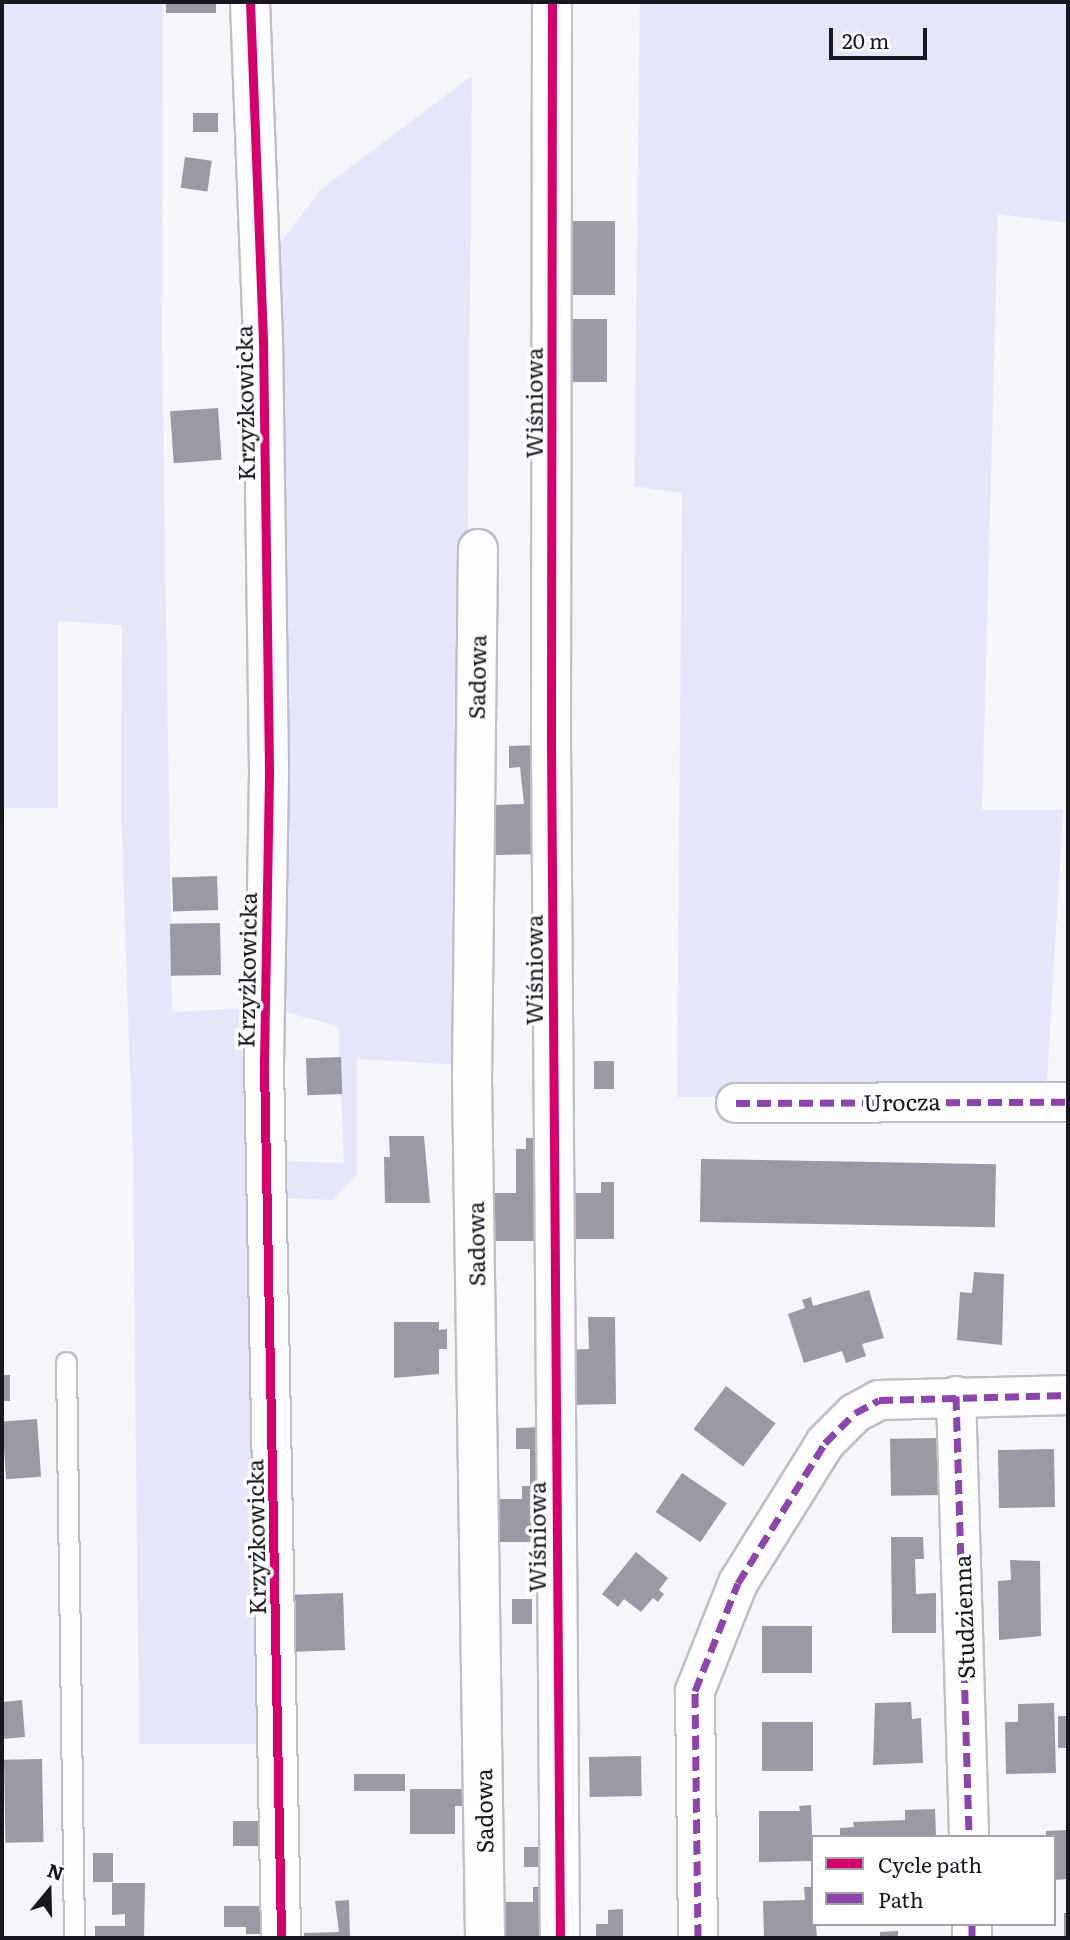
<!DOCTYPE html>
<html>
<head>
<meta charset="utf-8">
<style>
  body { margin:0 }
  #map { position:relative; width:1070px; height:1940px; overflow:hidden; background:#f5f5fa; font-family:Literata,serif }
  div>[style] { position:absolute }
  .green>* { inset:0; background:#e6e6fa }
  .building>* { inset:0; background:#9a9aa4; transform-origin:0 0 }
  .roads { filter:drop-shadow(2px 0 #bfbfc6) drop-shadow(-2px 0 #bfbfc6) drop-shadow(0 2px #bfbfc6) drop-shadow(0 -2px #bfbfc6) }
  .lane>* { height:19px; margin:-9.5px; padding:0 9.5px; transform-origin:9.5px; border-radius:9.5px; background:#fefefe }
  .street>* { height:38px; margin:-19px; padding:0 19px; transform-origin:19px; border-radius:19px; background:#fefefe }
  .quiet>* { height:7px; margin-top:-3.5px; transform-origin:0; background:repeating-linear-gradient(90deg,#8e44ad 0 14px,transparent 0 21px) }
  .cycleway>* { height:9px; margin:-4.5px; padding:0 4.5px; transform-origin:4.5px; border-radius:4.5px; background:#d6006c }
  span { translate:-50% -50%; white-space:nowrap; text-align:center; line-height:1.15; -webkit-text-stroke:7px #fff; paint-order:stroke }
  .street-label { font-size:23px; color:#171720 }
  .frame { position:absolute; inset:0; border:4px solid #171720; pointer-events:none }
  .legend { position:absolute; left:811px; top:1835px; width:245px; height:91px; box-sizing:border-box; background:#fff; border:2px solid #a2a2a6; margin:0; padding:9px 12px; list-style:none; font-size:21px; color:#171720 }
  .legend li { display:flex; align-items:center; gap:14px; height:35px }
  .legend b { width:35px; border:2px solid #a2a2a6 }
  .north { position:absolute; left:14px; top:1856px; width:70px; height:70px; -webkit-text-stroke:5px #fff; paint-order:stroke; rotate:19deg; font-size:19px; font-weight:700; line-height:28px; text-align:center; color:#171720 }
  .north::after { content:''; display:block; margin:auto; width:24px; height:32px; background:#171720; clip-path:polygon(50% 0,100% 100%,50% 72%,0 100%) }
  .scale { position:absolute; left:829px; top:28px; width:98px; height:32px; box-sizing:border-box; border:4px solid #171720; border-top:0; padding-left:9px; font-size:21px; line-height:24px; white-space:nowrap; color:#171720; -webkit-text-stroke:5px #fff; paint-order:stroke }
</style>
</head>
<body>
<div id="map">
  <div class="green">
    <div style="clip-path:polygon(2px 2px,163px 2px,162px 344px,172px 1012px,252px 1008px,256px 1160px,344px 1163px,338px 1026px,273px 1009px,261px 270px,319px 191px,472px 76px,463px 1065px,357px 1059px,357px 1174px,333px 1200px,258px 1197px,268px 1744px,139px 1744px,133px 1154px,121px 810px,122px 625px,58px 621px,58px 808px,2px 808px)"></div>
    <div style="clip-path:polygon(640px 2px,1068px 2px,1068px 223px,998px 214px,982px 810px,1063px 810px,1046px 1097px,677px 1097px,682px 493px,634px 486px)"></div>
  </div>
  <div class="building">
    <div style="left:166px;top:2px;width:50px;height:11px"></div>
    <div style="left:193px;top:113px;width:25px;height:19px"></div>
    <div style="left:185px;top:157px;width:27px;height:31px;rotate:8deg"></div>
    <div style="left:565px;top:221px;width:50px;height:74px"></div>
    <div style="left:562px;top:319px;width:45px;height:63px"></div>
    <div style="left:218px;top:408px;width:52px;height:48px;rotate:86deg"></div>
    <div style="clip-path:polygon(538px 745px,541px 854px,495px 855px,493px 805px,524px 804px,520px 767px,509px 768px,509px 746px)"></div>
    <div style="left:217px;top:876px;width:34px;height:45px;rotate:88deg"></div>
    <div style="left:220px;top:923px;width:52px;height:50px;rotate:89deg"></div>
    <div style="left:341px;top:1057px;width:37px;height:35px;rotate:88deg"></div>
    <div style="left:594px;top:1061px;width:20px;height:28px"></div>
    <div style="clip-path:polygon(389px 1136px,424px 1136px,430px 1203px,385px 1203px,384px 1157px,390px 1157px)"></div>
    <div style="clip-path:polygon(526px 1138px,544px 1138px,544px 1241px,495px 1241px,495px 1193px,516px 1193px,516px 1149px,526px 1149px)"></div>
    <div style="left:701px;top:1159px;width:295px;height:63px;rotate:1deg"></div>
    <div style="clip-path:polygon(601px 1182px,614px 1182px,614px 1239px,569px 1239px,568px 1193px,601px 1193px)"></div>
    <div style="clip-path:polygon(974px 1272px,1004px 1274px,1002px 1345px,957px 1340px,960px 1292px,972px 1293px)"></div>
    <div style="clip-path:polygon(869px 1290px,884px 1338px,862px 1344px,866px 1356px,846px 1363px,842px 1351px,804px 1363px,788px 1314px,805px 1308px,802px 1300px,811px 1297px,813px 1306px)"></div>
    <div style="clip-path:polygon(588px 1317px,615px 1317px,616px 1404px,567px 1405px,566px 1350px,589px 1349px)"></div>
    <div style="clip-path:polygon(394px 1322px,439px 1322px,439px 1330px,447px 1329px,447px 1349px,439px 1349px,439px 1374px,394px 1378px)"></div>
    <div style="left:2px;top:1375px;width:8px;height:26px"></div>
    <div style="left:726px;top:1386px;width:62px;height:54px;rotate:37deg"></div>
    <div style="left:37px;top:1419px;width:58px;height:35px;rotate:86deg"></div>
    <div style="clip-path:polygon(545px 1427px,538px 1542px,494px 1542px,494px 1499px,522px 1499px,522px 1486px,530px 1486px,530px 1449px,516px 1449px,516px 1428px)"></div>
    <div style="left:940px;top:1438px;width:57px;height:50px;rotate:89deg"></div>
    <div style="left:1054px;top:1449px;width:58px;height:56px;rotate:89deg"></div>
    <div style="left:682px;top:1473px;width:54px;height:47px;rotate:34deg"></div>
    <div style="clip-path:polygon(891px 1537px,923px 1537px,924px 1559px,915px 1559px,916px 1594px,936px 1593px,936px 1633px,892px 1633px)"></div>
    <div style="clip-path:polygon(636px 1552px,668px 1578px,659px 1590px,664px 1594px,658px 1602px,653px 1598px,641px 1612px,624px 1599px,618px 1607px,602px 1594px)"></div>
    <div style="clip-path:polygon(1010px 1560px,1040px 1561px,1041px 1636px,999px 1640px,998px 1581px,1011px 1580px)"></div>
    <div style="left:343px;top:1593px;width:57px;height:49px;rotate:88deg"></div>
    <div style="left:512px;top:1599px;width:20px;height:25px"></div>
    <div style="left:762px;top:1626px;width:50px;height:47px"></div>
    <div style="clip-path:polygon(22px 1700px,25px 1737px,2px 1739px,2px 1702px)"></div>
    <div style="clip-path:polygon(911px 1702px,912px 1719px,921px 1718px,923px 1763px,873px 1765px,875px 1703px)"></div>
    <div style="clip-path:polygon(1054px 1703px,1056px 1773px,1006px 1774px,1005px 1722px,1018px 1722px,1018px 1704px)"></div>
    <div style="left:1058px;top:1716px;width:10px;height:32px"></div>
    <div style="left:813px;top:1722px;width:49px;height:51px;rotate:90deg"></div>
    <div style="left:641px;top:1756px;width:40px;height:52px;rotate:89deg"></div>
    <div style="left:42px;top:1759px;width:83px;height:38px;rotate:89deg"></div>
    <div style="left:354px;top:1774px;width:51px;height:17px"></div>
    <div style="clip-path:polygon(410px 1789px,464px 1789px,464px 1806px,455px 1806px,455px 1834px,410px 1834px)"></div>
    <div style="clip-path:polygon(811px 1805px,813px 1861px,759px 1862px,759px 1811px,800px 1811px,799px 1806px)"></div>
    <div style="clip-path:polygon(935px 1809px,936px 1836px,840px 1837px,840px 1828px,854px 1827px,853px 1822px,905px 1820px,905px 1810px)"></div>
    <div style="left:233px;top:1821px;width:25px;height:25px"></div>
    <div style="clip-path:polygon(1068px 1830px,1068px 1879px,1054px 1880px,1054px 1837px,1046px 1837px,1046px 1831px)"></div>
    <div style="clip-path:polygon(524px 1847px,551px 1847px,551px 1938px,504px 1938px,504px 1902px,533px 1902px,533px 1887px,538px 1887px,538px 1867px,524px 1867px)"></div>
    <div style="left:93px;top:1853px;width:20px;height:29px"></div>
    <div style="clip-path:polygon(112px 1883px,145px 1883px,144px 1938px,95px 1938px,95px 1926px,125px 1926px,125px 1914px,112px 1915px)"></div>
    <div style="clip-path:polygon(804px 1887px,813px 1887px,817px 1938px,764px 1938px,763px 1901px,805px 1900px)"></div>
    <div style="clip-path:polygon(349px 1900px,350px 1938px,304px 1938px,304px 1933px,339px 1932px,335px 1901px)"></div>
    <div style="clip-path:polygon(224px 1906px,266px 1906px,267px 1934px,246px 1934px,246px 1927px,224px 1927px)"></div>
    <div style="clip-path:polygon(623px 1909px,623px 1938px,596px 1938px,596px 1924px,608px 1924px,608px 1910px)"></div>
    <div style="left:1068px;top:1913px;width:25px;height:4px;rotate:90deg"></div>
    <div style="clip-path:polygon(898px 1931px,898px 1938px,880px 1938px,880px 1932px)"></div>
  </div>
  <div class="roads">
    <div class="lane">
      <div style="left:66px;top:1362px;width:576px;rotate:89.2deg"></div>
    </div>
    <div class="street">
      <div style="left:250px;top:2px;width:338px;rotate:87.8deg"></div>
      <div style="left:263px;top:340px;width:435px;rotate:89.2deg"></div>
      <div style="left:269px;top:775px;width:290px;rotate:91deg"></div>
      <div style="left:264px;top:1065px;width:873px;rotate:88.88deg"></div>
      <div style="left:552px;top:2px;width:742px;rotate:90.08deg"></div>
      <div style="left:551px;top:744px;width:1194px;rotate:89.57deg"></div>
      <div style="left:478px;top:549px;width:530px;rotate:90.65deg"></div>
      <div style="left:472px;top:1079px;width:859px;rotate:89.13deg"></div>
      <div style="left:736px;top:1103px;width:332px;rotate:-0.2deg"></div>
      <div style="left:956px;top:1396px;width:441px;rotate:88.3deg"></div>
      <div style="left:972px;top:1924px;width:14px;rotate:90deg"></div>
      <div style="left:698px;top:1938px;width:247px;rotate:-90.7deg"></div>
      <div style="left:695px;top:1691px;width:116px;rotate:-68.3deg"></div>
      <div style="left:738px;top:1583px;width:165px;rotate:-58.1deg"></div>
      <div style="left:825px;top:1443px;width:42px;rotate:-45deg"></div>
      <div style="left:855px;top:1413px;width:27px;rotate:-28deg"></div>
      <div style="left:879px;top:1400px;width:189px;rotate:-1.5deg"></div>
    </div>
  </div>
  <div class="quiet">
    <div style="left:736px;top:1103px;width:332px;rotate:-0.2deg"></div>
    <div style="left:956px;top:1396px;width:441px;rotate:88.3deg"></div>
    <div style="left:972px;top:1924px;width:14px;rotate:90deg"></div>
    <div style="left:698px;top:1938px;width:247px;rotate:-90.7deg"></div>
    <div style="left:695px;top:1691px;width:116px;rotate:-68.3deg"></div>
    <div style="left:738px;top:1583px;width:165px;rotate:-58.1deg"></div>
    <div style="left:825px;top:1443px;width:42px;rotate:-45deg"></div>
    <div style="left:855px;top:1413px;width:27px;rotate:-28deg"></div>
    <div style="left:879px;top:1400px;width:189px;rotate:-1.5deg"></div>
  </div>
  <div class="cycleway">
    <div style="left:250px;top:2px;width:338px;rotate:87.8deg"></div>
    <div style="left:263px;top:340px;width:435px;rotate:89.2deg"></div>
    <div style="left:269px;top:775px;width:290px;rotate:91deg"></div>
    <div style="left:264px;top:1065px;width:873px;rotate:88.88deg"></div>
    <div style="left:552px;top:2px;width:742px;rotate:90.08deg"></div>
    <div style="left:551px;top:744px;width:1194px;rotate:89.57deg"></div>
  </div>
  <div class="street-label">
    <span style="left:244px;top:403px;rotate:-91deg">Krzyżkowicka</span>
    <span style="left:533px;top:403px;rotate:-90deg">Wiśniowa</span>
    <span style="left:476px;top:677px;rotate:-89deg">Sadowa</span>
    <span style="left:246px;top:970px;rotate:-89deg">Krzyżkowicka</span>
    <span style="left:533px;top:970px;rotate:-90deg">Wiśniowa</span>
    <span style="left:902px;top:1101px;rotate:-1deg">Urocza</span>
    <span style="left:475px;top:1244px;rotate:-91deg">Sadowa</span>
    <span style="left:255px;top:1537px;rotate:-91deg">Krzyżkowicka</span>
    <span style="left:536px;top:1537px;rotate:-90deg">Wiśniowa</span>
    <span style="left:963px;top:1617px;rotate:-92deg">Studzienna</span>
    <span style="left:483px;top:1811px;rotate:-91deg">Sadowa</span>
  </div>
  <div class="frame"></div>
  <ul class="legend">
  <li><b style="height:9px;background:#d6006c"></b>Cycle path</li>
  <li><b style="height:9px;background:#8e44ad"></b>Path</li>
  </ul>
  <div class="north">N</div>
  <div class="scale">20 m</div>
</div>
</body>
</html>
